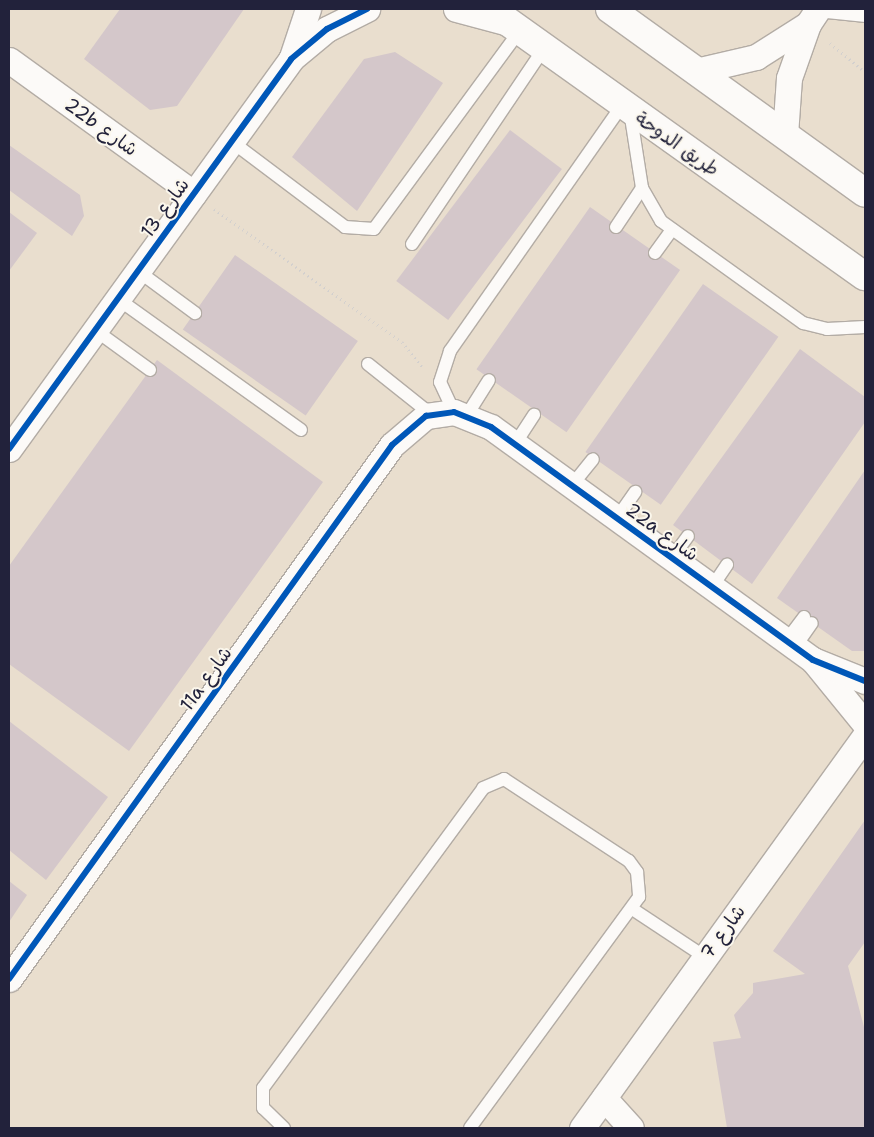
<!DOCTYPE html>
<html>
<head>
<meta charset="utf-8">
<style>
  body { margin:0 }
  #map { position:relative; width:874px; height:1137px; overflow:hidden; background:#e9dece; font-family:"Shantell Sans","Playpen Sans Arabic",sans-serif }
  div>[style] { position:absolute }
  .building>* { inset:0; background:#d4c7ca; transform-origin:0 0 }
  .path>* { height:3px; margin-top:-1.5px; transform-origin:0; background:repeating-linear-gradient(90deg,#d3d0ce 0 1px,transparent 0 5px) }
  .roads { filter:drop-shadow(1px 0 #b3aca5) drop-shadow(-1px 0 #b3aca5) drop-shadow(0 1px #b3aca5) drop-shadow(0 -1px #b3aca5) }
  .lane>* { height:12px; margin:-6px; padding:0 6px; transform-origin:6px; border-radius:6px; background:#fcfaf8 }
  .street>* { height:25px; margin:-12.5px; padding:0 12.5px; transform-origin:12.5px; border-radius:12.5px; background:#fcfaf8 }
  .secondary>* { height:28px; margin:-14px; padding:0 14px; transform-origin:14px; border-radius:14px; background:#fcfaf8 }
  .cycleway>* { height:6px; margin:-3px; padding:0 3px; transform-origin:3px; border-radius:3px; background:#0057b8 }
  span { translate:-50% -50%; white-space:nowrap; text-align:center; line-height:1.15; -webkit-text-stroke:4px #fbf7ec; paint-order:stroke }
  .street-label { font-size:19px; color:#22223b }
  .frame { position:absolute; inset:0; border:10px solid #22223b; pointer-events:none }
</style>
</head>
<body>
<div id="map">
  <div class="building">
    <div style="clip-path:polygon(120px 9px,244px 9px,177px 106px,150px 110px,84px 59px)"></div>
    <div style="clip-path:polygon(395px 52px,443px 83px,357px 211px,292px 157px,364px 59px)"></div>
    <div style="left:510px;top:130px;width:65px;height:189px;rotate:37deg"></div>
    <div style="clip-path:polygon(9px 145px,80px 195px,84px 216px,72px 236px,9px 190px)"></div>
    <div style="left:590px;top:207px;width:110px;height:198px;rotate:35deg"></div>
    <div style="clip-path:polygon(9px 212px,37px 233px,9px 271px)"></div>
    <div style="left:235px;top:255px;width:150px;height:91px;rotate:35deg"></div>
    <div style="left:703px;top:284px;width:92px;height:205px;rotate:35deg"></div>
    <div style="clip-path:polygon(800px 349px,865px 397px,865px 422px,752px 584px,673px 525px)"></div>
    <div style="clip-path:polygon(157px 360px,323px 482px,129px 751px,9px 664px,9px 566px)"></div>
    <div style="clip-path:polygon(865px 470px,865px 651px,852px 651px,777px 598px)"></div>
    <div style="clip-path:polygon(9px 721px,108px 797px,46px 880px,9px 850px)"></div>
    <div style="clip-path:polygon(865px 820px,865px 942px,848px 966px,865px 1031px,865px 1128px,727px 1128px,713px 1042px,741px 1038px,734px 1015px,753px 993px,753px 983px,805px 974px,773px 951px)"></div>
    <div style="clip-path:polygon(9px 881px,27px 895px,9px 922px)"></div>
  </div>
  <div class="path">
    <div style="left:830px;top:43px;width:45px;rotate:39.6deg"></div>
    <div style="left:214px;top:209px;width:230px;rotate:35.3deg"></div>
    <div style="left:402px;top:342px;width:33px;rotate:51deg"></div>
  </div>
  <div class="roads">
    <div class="lane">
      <div style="left:816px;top:11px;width:49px;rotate:5.8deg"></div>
      <div style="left:630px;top:111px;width:78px;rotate:81.1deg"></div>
      <div style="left:642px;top:188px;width:38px;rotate:60deg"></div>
      <div style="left:661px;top:221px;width:175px;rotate:35.7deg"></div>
      <div style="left:803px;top:323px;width:25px;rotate:14deg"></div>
      <div style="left:827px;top:329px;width:38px;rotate:-3deg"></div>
      <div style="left:231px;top:141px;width:143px;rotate:37deg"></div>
      <div style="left:345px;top:227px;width:29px;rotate:4deg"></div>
      <div style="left:374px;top:229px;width:247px;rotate:-53.7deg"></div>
      <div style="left:616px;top:227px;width:47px;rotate:-56.3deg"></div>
      <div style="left:412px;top:244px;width:236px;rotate:-56deg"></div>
      <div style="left:655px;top:253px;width:29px;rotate:-54deg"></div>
      <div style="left:138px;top:271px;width:71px;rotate:36.4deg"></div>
      <div style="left:118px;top:299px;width:225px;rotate:35.6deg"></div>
      <div style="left:95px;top:330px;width:68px;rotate:36deg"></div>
      <div style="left:368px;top:364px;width:82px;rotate:38.6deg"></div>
      <div style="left:454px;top:412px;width:33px;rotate:-115deg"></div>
      <div style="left:440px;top:382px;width:33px;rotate:-72deg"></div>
      <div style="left:450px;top:351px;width:302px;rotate:-55deg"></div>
      <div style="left:467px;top:415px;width:41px;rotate:-57.8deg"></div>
      <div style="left:515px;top:444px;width:35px;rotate:-57deg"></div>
      <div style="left:572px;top:485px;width:33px;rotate:-51deg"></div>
      <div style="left:617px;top:518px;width:32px;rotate:-55deg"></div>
      <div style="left:672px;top:558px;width:27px;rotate:-54deg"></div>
      <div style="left:712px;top:587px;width:27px;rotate:-56deg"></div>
      <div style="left:786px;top:641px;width:30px;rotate:-53deg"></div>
      <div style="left:795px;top:647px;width:29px;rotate:-55deg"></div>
      <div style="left:634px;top:910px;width:85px;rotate:33.5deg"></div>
      <div style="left:284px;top:1128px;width:29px;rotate:-136deg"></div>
      <div style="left:263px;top:1108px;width:20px;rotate:-90deg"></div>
      <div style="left:263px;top:1088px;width:372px;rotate:-53.7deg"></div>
      <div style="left:483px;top:788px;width:23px;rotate:-23deg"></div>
      <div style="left:504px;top:779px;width:149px;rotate:33.3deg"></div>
      <div style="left:629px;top:861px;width:14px;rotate:54deg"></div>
      <div style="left:637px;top:872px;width:25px;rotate:85deg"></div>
      <div style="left:639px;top:897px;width:286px;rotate:126.2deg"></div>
    </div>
    <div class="street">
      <div style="left:456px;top:9px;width:55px;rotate:14.8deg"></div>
      <div style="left:292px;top:57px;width:51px;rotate:-71.6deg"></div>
      <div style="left:9px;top:60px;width:228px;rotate:35.9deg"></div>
      <div style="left:696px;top:71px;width:62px;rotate:-13.1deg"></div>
      <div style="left:756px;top:57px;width:62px;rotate:-32.4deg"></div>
      <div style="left:785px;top:135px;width:57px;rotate:-86deg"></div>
      <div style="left:789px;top:78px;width:57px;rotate:-70.6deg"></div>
      <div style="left:808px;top:24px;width:18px;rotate:-56deg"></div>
      <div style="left:9px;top:449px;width:481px;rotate:-54.1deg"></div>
      <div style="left:291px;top:59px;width:47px;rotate:-39.8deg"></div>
      <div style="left:327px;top:29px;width:45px;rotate:-26.6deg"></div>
      <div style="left:813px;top:660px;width:82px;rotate:50.9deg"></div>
      <div style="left:9px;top:979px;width:657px;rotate:-54.35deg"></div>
      <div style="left:392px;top:445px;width:45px;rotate:-40.5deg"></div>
      <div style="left:426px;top:416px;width:28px;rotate:-8deg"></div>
      <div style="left:454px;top:412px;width:40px;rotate:22deg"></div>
      <div style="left:491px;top:427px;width:397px;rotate:35.9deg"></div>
      <div style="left:813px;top:660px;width:56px;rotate:22deg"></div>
      <div style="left:604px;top:1098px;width:40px;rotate:48deg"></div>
      <div style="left:582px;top:1128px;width:483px;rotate:-54.2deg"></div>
    </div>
    <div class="secondary">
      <div style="left:490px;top:9px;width:460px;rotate:35.5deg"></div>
      <div style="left:610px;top:9px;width:314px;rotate:35.8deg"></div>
    </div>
  </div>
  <div class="cycleway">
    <div style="left:9px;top:449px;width:481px;rotate:-54.1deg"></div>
    <div style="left:291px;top:59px;width:47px;rotate:-39.8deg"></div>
    <div style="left:327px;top:29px;width:45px;rotate:-26.6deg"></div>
    <div style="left:9px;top:979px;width:657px;rotate:-54.35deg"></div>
    <div style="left:392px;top:445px;width:45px;rotate:-40.5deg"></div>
    <div style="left:426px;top:416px;width:28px;rotate:-8deg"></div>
    <div style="left:454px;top:412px;width:40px;rotate:22deg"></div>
    <div style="left:491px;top:427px;width:397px;rotate:35.9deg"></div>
    <div style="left:813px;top:660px;width:56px;rotate:22deg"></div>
  </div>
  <div class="street-label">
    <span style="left:101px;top:127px;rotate:36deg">22b شارع</span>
    <span style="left:677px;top:144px;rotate:35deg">طريق الدوحة</span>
    <span style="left:165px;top:208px;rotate:-54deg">شارع 13</span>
    <span style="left:662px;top:532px;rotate:36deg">22a شارع</span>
    <span style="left:206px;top:679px;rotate:-54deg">11a شارع</span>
    <span style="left:723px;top:932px;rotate:-54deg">شارع 7</span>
  </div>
  <div class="frame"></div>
</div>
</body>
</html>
